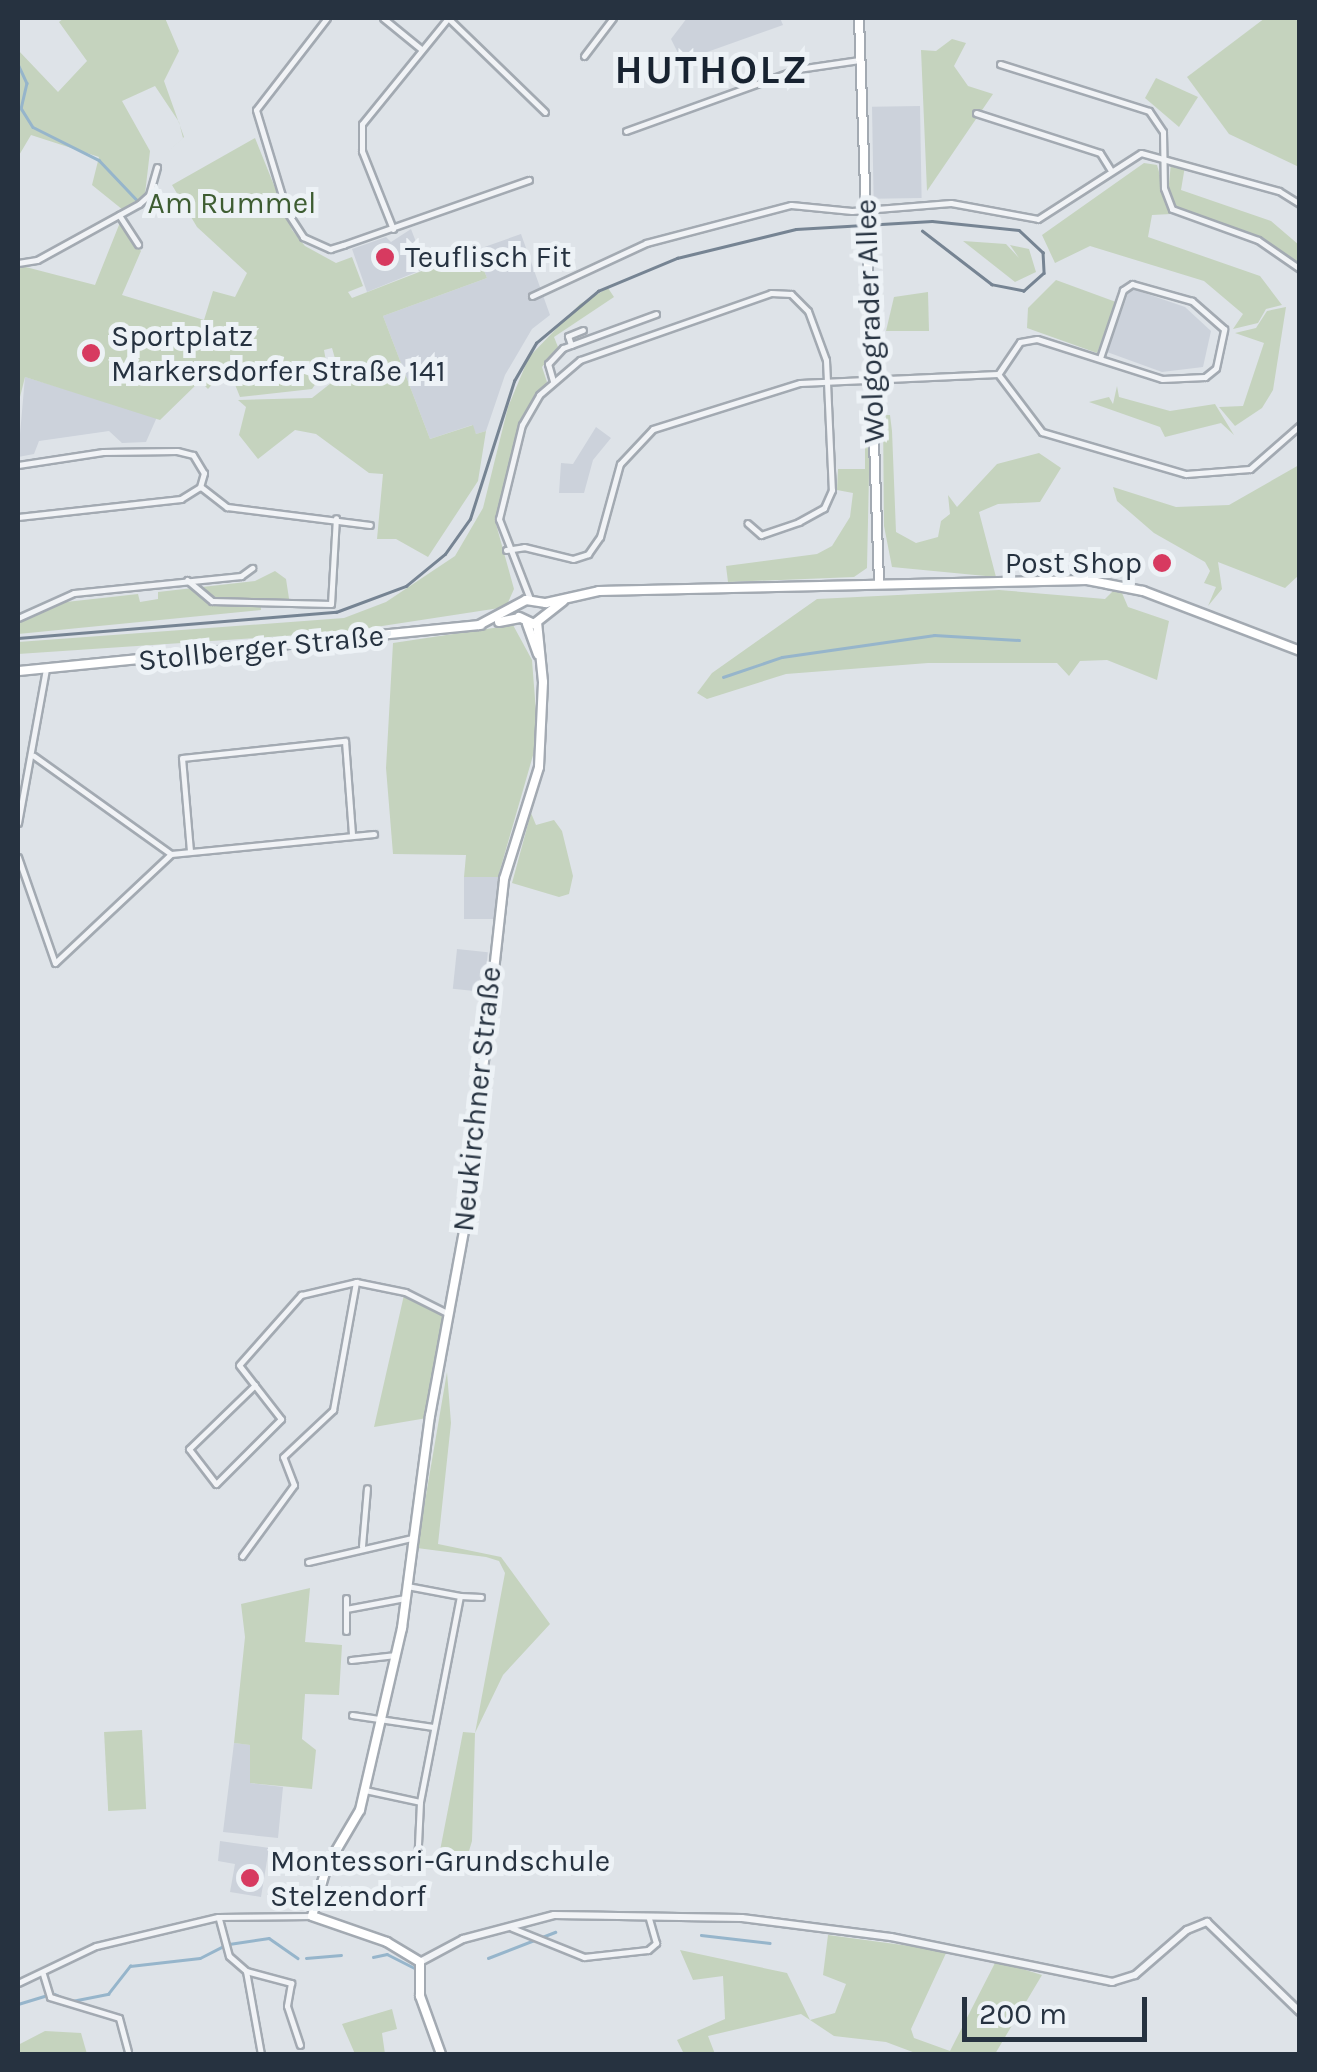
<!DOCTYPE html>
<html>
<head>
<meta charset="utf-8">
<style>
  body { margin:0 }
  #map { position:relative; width:1317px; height:2072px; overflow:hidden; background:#dee3e8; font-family:Karla,sans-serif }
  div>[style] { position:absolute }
  .built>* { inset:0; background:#ccd2db; transform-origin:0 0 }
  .green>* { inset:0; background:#c5d3be; transform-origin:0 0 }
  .stream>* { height:2.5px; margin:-1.25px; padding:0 1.25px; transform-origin:1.25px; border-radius:1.25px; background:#96b5cb }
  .roads { filter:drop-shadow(2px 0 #a3aab2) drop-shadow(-2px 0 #a3aab2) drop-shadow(0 2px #a3aab2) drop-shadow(0 -2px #a3aab2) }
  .minor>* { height:5px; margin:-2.5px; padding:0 2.5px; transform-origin:2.5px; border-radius:2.5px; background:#f1f3f6 }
  .tertiary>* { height:6px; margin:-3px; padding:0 3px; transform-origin:3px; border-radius:3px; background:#f1f3f6 }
  .secondary>* { height:8px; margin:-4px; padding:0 4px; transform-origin:4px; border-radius:4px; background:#fff }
  .tram>* { height:2.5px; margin:-1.25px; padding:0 1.25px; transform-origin:1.25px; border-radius:1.25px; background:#768493 }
  .dots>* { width:28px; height:28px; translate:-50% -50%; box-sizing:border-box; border:5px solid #edf2f6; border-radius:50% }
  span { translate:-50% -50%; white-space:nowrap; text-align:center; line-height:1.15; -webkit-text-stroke:10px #edf2f6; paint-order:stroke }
  .park-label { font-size:30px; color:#3e5d32 }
  .poi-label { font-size:30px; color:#263240 }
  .left { translate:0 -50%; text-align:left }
  .right { translate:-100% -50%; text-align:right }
  .street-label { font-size:30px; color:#263240 }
  .district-label { font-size:40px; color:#182331; font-weight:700; letter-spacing:2.5px }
  .frame { position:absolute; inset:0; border:20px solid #263240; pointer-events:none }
  .scale { position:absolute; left:962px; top:1997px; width:185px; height:45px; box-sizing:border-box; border:5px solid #263240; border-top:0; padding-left:12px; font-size:30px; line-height:35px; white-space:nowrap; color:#263240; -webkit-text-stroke:8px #edf2f6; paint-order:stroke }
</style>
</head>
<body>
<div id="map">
  <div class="built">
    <div style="clip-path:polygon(687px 18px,780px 18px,783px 25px,682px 61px,671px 39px)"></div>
    <div style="left:920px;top:106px;width:92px;height:48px;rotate:89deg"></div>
    <div style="clip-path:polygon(411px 229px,426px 268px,367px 292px,352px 249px,386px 237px,391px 242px)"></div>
    <div style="clip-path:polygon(521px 234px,550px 315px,532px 329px,505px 375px,486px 431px,476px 434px,472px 425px,430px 439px,383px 316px,487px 278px,476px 250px)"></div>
    <div style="clip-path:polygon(1130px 288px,1185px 307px,1211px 331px,1203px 367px,1162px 372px,1107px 352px)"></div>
    <div style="clip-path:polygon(25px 377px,157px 417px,146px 442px,122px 443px,109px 431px,39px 441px,34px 454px,18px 457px)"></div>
    <div style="clip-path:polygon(596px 427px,611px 438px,593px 460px,584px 493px,559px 493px,561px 463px,573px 464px)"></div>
    <div style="left:464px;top:877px;width:34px;height:42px"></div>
    <div style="left:457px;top:949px;width:31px;height:40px;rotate:6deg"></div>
    <div style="clip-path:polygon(234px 1743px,251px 1745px,250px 1783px,283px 1787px,278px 1838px,223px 1832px)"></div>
    <div style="clip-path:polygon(220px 1841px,269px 1848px,261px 1897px,230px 1892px,235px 1864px,218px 1861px)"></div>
  </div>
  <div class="green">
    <div style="clip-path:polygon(64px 18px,165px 18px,179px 51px,164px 81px,184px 137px,160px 159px,183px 138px,179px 122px,155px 86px,122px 101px,150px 151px,145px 194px,123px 210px,92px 185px,99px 157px,31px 135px,18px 157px,18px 50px,58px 92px,87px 61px,59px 22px)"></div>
    <div style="clip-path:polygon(1265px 18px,1299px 18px,1299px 167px,1229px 134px,1187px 77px)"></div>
    <div style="clip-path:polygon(952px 39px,966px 43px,954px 66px,968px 86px,993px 94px,927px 191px,921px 50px,936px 51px)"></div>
    <div style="clip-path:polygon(1156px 78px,1198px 97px,1179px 127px,1145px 98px)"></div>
    <div style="clip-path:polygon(255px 138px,292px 230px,305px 246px,336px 263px,352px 257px,363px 286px,348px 292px,352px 298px,476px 250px,487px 278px,383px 316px,430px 439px,473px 425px,476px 434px,486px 431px,478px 481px,428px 557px,396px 539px,377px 539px,383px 474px,369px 473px,316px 434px,295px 430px,258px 459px,239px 435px,246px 407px,238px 400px,312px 398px,340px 376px,332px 348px,324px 350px,327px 367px,312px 389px,240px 397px,228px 367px,208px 389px,200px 381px,160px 420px,25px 377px,18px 405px,18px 265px,95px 285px,121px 220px,141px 251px,122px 295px,204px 320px,213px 291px,235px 297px,247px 273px,197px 227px,172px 185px)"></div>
    <div style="clip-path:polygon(1144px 163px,1157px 165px,1171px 214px,1152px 215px,1148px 237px,1260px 276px,1282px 305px,1266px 309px,1258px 323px,1233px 329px,1243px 314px,1204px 281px,1090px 246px,1055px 263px,1042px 235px)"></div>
    <div style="clip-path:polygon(1171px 163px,1185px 166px,1181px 190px,1271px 221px,1299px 245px,1299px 266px,1266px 241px,1178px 210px,1168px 194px)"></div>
    <div style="clip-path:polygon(963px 241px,1006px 244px,1019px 258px,1010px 245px,1029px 249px,1036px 272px,1015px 282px)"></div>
    <div style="clip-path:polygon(1056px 280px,1116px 302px,1097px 353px,1027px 328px,1028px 308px)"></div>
    <div style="clip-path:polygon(608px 288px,614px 297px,554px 337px,558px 347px,542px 367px,547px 382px,521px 421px,496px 524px,514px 589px,506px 607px,343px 632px,18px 654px,18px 642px,344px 618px,386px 602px,455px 556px,483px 508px,508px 407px,529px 357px,580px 304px)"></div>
    <div style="clip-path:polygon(928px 292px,929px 331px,886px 331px,894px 297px)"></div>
    <div style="clip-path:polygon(1286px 307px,1273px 390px,1262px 408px,1235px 426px,1219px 407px,1243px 406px,1264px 343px,1235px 333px,1256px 328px,1267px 311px)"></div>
    <div style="clip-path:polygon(1117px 386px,1119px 397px,1170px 411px,1215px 404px,1234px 435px,1221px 423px,1165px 437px,1160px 427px,1089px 402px,1109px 397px,1113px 404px)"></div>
    <div style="clip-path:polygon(883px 415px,890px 415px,892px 431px,896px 532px,916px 543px,938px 537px,941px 521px,950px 514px,948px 495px,957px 507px,997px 464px,1039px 453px,1061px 468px,1040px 502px,998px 504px,979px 512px,996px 577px,892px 567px,884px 526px)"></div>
    <div style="clip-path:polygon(865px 427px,870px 427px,867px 568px,854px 577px,728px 582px,726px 566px,817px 554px,832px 546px,850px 517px,853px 493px,837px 490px,838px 469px,865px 469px)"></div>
    <div style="clip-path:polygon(1299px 465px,1299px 575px,1285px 588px,1218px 562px,1222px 589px,1208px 606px,1216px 587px,1204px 583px,1210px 571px,1205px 562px,1154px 533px,1117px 501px,1113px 487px,1176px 507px,1229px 505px)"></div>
    <div style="clip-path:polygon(275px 571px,286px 579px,290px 605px,260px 598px,261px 610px,18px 634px,18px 625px,31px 613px,57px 603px,138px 594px,140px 602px,158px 599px,158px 592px,255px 581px)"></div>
    <div style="clip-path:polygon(999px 590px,1105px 599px,1113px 591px,1122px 593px,1128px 607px,1169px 621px,1157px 680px,1107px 660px,1080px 661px,1069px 676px,1057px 663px,928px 663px,786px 674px,707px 699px,697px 693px,712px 673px,817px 599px)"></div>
    <div style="clip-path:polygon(513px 625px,532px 660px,538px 738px,498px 877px,464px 877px,466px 855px,393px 854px,386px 768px,393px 643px)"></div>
    <div style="clip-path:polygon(531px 813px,536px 825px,554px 820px,562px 831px,573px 876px,569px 894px,559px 897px,512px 883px)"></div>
    <div style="clip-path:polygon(404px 1295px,444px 1316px,427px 1418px,374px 1427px)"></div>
    <div style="clip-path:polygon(447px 1372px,451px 1423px,438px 1544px,501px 1557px,550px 1624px,503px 1675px,475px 1733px,472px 1841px,463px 1871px,438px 1861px,463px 1732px,475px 1733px,505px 1573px,499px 1561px,486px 1557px,417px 1548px)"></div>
    <div style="clip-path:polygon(310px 1588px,305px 1642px,342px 1645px,339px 1695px,305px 1694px,302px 1739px,316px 1750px,312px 1789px,250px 1783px,250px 1745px,234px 1743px,245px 1637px,241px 1604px)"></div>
    <div style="left:142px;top:1730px;width:79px;height:38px;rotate:87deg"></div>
    <div style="clip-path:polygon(828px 1935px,947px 1951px,911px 2029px,914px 2038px,950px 2051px,996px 1961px,1042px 1975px,995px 2054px,918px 2054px,886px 2042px,834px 2036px,801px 2014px,708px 2036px,715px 2054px,684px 2054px,677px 2040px,725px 2019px,723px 1976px,693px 1980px,680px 1950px,787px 1973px,810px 2020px,835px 2013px,846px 1984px,823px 1975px)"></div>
    <div style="clip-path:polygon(392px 2009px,397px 2029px,382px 2033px,385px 2054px,355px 2054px,342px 2024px)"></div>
    <div style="clip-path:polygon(45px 2031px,81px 2033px,87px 2054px,18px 2054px,18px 2045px)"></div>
  </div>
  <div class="stream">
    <div style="left:18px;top:64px;width:21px;rotate:65deg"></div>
    <div style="left:27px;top:83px;width:26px;rotate:103deg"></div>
    <div style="left:21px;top:108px;width:22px;rotate:58deg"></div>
    <div style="left:33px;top:127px;width:74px;rotate:26.6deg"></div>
    <div style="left:99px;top:160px;width:54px;rotate:46.5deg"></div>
    <div style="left:723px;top:677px;width:62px;rotate:-18.7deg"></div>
    <div style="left:782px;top:657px;width:154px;rotate:-8.2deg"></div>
    <div style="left:934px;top:635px;width:85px;rotate:3.4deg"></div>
    <div style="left:701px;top:1935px;width:69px;rotate:6.6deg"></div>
    <div style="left:229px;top:1944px;width:40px;rotate:-8.5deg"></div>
    <div style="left:269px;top:1938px;width:35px;rotate:35deg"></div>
    <div style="left:373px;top:1957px;width:14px;rotate:-12deg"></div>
    <div style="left:387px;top:1954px;width:31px;rotate:27deg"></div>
    <div style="left:306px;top:1958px;width:35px;rotate:-5deg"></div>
    <div style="left:488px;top:1958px;width:72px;rotate:-21.2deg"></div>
    <div style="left:55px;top:1994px;width:11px;rotate:27deg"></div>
    <div style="left:72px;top:2001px;width:37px;rotate:-11deg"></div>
    <div style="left:108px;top:1994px;width:36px;rotate:-52deg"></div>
    <div style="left:130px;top:1966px;width:70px;rotate:-6.5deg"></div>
    <div style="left:200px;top:1958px;width:25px;rotate:-27deg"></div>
    <div style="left:18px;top:2004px;width:27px;rotate:-17deg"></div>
  </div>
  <div class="roads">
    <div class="minor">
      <div style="left:327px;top:18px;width:116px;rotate:127.7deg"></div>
      <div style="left:256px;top:110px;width:107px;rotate:73.1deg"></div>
      <div style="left:287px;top:212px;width:30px;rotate:57deg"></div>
      <div style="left:303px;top:237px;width:30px;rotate:24deg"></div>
      <div style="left:330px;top:249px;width:14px;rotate:-17deg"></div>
      <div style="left:343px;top:245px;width:197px;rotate:-19.3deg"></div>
      <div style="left:383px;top:18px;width:49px;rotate:39.2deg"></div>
      <div style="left:448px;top:18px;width:135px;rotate:44.1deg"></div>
      <div style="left:584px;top:56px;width:48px;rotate:-52.7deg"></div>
      <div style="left:1000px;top:64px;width:156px;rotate:17.5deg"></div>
      <div style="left:1149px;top:111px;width:25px;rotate:56deg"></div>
      <div style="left:1163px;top:132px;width:56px;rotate:89deg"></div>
      <div style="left:1164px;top:188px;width:22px;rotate:69deg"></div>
      <div style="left:1172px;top:209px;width:91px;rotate:19.8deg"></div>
      <div style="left:1258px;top:240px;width:51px;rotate:34.6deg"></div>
      <div style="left:976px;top:113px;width:130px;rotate:17.9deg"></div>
      <div style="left:1100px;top:153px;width:19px;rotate:58deg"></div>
      <div style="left:626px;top:131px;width:183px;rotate:-19.8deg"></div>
      <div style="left:798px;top:69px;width:62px;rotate:-8.4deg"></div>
      <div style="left:119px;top:215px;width:35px;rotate:57deg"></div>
      <div style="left:393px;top:229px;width:84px;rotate:-111.7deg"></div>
      <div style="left:362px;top:151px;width:27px;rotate:-90deg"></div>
      <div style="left:362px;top:124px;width:136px;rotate:-50.9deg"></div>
      <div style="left:18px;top:263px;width:19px;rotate:-9deg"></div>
      <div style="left:37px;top:260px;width:116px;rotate:-28.8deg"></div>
      <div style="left:139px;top:204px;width:13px;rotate:-42deg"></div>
      <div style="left:149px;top:195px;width:29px;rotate:-74deg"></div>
      <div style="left:532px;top:296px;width:126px;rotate:-24.9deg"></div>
      <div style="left:646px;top:243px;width:150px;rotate:-14.7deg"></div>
      <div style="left:791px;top:205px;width:61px;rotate:5.6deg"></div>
      <div style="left:852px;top:211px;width:99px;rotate:-4.6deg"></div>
      <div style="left:951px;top:203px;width:88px;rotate:10.4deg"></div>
      <div style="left:1038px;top:219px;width:122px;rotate:-32.7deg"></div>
      <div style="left:1141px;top:153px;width:143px;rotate:15.4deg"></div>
      <div style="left:1279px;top:191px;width:25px;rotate:32deg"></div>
      <div style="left:571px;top:345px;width:9px;rotate:-108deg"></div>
      <div style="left:568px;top:336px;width:16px;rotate:-22deg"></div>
      <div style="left:999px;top:373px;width:37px;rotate:-56deg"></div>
      <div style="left:1020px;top:342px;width:17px;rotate:-10deg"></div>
      <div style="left:1037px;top:339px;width:131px;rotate:17.7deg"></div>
      <div style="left:1162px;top:379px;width:43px;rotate:-2.7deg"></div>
      <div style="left:1205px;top:377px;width:14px;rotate:-39deg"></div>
      <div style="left:1216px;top:368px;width:40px;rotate:-78deg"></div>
      <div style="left:1224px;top:329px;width:43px;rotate:-138.8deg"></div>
      <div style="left:1192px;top:301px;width:62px;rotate:-164.2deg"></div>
      <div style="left:1132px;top:284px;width:11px;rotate:146deg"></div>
      <div style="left:1123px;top:290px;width:72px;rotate:108.7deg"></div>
      <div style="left:553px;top:381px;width:18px;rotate:-106deg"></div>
      <div style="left:548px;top:364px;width:22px;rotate:-47deg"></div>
      <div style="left:563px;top:348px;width:99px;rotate:-20.1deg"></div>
      <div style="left:18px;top:465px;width:86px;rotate:-8.7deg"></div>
      <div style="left:103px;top:452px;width:74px;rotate:-0.8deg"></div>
      <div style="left:177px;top:451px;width:16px;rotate:14deg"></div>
      <div style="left:193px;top:455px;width:21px;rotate:59deg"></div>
      <div style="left:204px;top:473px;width:15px;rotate:106deg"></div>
      <div style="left:200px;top:487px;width:22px;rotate:148deg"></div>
      <div style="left:181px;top:499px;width:164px;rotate:173.7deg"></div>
      <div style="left:201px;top:487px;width:33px;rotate:38deg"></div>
      <div style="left:227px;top:507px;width:144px;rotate:7.2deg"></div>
      <div style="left:506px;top:550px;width:18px;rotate:-9deg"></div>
      <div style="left:524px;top:547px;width:50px;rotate:13.8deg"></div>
      <div style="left:573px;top:559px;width:16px;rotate:-18deg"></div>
      <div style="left:588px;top:554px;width:21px;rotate:-55deg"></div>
      <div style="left:600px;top:537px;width:76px;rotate:-74.7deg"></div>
      <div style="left:620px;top:464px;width:48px;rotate:-46.7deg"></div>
      <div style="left:653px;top:429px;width:154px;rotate:-17.4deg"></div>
      <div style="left:800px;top:383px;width:198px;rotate:-2.6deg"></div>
      <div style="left:998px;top:374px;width:73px;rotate:52.8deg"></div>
      <div style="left:1042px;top:432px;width:150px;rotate:16.3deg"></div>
      <div style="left:1186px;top:474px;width:64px;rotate:-4.5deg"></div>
      <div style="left:1250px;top:469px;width:67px;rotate:-41.3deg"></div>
      <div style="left:187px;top:580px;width:33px;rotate:40deg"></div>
      <div style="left:212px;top:601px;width:119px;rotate:1.4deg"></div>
      <div style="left:331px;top:604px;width:86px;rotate:-86.7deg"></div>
      <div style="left:530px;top:599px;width:86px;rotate:-111.2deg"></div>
      <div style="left:499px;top:519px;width:97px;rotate:-76.3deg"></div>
      <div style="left:522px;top:425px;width:34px;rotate:-60deg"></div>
      <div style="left:539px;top:395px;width:54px;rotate:-40.5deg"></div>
      <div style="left:580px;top:360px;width:202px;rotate:-19.3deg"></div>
      <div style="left:771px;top:293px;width:20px;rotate:3deg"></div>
      <div style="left:791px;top:294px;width:24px;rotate:45deg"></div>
      <div style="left:808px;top:311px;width:52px;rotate:69.8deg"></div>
      <div style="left:826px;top:360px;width:130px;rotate:87.4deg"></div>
      <div style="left:832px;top:490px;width:20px;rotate:114deg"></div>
      <div style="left:824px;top:508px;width:29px;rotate:151deg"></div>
      <div style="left:799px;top:522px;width:40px;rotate:161.1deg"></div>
      <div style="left:761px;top:535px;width:18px;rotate:-139deg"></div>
      <div style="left:18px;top:618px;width:61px;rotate:-24.1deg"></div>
      <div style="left:74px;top:593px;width:168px;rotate:-5.8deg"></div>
      <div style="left:241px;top:576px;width:14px;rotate:-36deg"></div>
      <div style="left:34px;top:756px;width:168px;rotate:35.6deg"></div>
      <div style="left:171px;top:854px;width:204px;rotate:-5.6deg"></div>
      <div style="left:18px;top:823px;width:157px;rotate:-79.7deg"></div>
      <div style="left:190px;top:851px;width:93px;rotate:-94.9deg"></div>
      <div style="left:182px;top:758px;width:164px;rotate:-6deg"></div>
      <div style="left:345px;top:741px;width:94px;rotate:85.7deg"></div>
      <div style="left:18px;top:857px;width:112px;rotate:70.8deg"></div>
      <div style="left:55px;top:963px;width:159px;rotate:-43.2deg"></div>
      <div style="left:255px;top:1385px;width:92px;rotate:135.9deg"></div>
      <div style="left:189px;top:1449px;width:44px;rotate:52.4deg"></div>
      <div style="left:216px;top:1484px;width:92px;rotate:-45deg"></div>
      <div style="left:281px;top:1419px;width:68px;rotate:-127.9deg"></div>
      <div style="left:239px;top:1365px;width:94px;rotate:-48.5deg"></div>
      <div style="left:301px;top:1295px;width:57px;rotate:-13.3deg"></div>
      <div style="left:362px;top:1546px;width:58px;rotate:-85.1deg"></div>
      <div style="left:242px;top:1556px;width:88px;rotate:-53.8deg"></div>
      <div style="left:294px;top:1485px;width:30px;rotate:-111deg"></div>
      <div style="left:283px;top:1457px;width:69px;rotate:-43.2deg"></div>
      <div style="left:333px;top:1410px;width:130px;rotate:-79.8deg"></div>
      <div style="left:356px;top:1282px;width:50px;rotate:11.5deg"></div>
      <div style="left:405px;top:1292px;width:47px;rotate:26.6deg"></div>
      <div style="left:308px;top:1562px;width:107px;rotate:-13deg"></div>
      <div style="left:407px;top:1586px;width:54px;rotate:10.7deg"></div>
      <div style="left:460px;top:1596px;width:210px;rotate:101deg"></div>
      <div style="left:420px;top:1802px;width:64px;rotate:92.7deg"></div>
      <div style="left:460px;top:1596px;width:21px;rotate:3deg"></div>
      <div style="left:346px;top:1598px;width:11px;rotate:90deg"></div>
      <div style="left:346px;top:1631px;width:22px;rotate:-90deg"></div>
      <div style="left:346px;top:1609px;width:60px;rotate:-10.6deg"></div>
      <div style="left:351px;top:1660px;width:45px;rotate:-6.3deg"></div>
      <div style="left:352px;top:1715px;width:82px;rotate:8.4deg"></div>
      <div style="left:365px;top:1790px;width:56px;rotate:12.3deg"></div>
      <div style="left:219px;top:1919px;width:38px;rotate:75deg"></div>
      <div style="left:229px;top:1956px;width:23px;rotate:41deg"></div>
      <div style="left:246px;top:1971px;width:84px;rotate:79.8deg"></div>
      <div style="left:512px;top:1928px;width:78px;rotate:21.9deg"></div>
      <div style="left:584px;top:1957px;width:64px;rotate:-6.2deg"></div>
      <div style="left:648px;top:1950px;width:11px;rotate:-41deg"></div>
      <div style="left:656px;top:1943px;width:26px;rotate:-106deg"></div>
      <div style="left:246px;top:1971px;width:47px;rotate:14.9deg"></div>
      <div style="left:291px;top:1983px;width:23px;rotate:100deg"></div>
      <div style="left:287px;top:2006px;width:41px;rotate:71.6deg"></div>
      <div style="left:43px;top:1974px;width:24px;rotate:73deg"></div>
      <div style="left:50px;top:1997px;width:72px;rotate:16.9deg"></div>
      <div style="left:119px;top:2018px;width:35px;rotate:75deg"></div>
      <div style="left:18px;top:1983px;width:86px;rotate:-25.4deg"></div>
      <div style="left:96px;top:1946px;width:125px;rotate:-13.4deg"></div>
      <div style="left:218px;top:1917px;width:94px;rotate:-0.6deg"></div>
    </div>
    <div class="tertiary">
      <div style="left:420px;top:1962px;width:49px;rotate:-28.1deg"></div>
      <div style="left:463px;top:1939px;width:94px;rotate:-14.8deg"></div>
      <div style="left:554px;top:1915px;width:188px;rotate:0.9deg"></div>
      <div style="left:742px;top:1918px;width:150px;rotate:7.3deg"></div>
      <div style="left:891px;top:1937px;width:226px;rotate:11.5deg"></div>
      <div style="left:1112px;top:1982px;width:24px;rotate:-17deg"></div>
      <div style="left:1135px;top:1975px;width:69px;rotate:-40.9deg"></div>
      <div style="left:1187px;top:1930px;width:22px;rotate:-22deg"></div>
      <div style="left:1207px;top:1922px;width:129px;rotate:44.1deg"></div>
    </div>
    <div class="secondary">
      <div style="left:859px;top:18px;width:564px;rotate:87.97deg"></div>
      <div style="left:519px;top:617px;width:17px;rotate:25deg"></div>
      <div style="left:534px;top:624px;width:37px;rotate:-38deg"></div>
      <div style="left:499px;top:622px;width:21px;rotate:-11deg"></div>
      <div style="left:527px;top:624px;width:32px;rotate:70deg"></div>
      <div style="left:479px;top:625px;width:53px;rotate:-28deg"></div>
      <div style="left:526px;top:600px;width:20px;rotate:9deg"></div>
      <div style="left:546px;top:603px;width:54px;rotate:-12.8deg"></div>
      <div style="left:599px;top:591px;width:488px;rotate:-1.3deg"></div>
      <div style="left:1087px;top:580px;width:57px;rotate:11.1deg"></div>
      <div style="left:1143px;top:591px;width:168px;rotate:20.9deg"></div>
      <div style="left:18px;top:671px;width:465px;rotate:-5.7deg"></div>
      <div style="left:441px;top:2054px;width:62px;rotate:-109.9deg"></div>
      <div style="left:420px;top:1996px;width:34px;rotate:-90deg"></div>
      <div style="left:420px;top:1962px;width:39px;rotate:-149deg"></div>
      <div style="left:387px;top:1942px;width:79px;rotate:-160.9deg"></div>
      <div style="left:312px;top:1916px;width:52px;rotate:-73.3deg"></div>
      <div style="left:327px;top:1866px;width:65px;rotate:-59.5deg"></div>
      <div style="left:360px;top:1810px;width:187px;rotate:-77deg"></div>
      <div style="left:402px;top:1628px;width:214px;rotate:-82.5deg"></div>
      <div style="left:430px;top:1416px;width:204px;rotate:-79.6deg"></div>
      <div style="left:467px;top:1215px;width:338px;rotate:-83.7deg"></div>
      <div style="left:504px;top:879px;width:117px;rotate:-72.6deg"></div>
      <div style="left:539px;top:767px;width:85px;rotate:-87.3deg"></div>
      <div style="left:543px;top:682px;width:60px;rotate:-95.7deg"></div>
    </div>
  </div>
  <div class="tram">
    <div style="left:18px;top:638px;width:319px;rotate:-4.7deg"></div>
    <div style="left:336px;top:612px;width:75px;rotate:-20.4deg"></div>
    <div style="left:406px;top:586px;width:50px;rotate:-39.4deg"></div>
    <div style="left:445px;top:554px;width:43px;rotate:-54.5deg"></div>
    <div style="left:470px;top:519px;width:145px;rotate:-72.3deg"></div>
    <div style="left:514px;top:381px;width:44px;rotate:-59.9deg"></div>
    <div style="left:536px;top:343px;width:81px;rotate:-40deg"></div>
    <div style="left:598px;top:291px;width:86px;rotate:-22.7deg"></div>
    <div style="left:677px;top:258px;width:122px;rotate:-13.7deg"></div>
    <div style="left:796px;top:229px;width:136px;rotate:-3.4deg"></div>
    <div style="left:932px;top:221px;width:87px;rotate:5.9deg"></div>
    <div style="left:1019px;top:230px;width:33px;rotate:43deg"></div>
    <div style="left:1043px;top:252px;width:21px;rotate:87deg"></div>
    <div style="left:1044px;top:273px;width:27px;rotate:138deg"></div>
    <div style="left:1024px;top:291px;width:33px;rotate:-169deg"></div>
    <div style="left:992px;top:285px;width:88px;rotate:-142.4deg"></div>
  </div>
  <div class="dots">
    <div style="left:385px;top:257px;background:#d73a60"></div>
    <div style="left:91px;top:353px;background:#d73a60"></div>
    <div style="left:1162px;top:563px;background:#d73a60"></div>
    <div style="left:250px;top:1878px;background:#d73a60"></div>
  </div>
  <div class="park-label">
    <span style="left:232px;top:203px">Am Rummel</span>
  </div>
  <div class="poi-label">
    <span class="left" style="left:405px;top:257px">Teuflisch Fit</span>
    <span class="left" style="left:111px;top:353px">Sportplatz<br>Markersdorfer Straße 141</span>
    <span class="right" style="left:1142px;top:563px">Post Shop</span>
    <span class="left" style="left:270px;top:1878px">Montessori-Grundschule<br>Stelzendorf</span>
  </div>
  <div class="street-label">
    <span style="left:870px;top:321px;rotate:-92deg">Wolgograder Allee</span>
    <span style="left:261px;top:648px;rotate:-6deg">Stollberger Straße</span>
    <span style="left:477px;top:1099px;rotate:-84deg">Neukirchner Straße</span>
  </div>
  <div class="district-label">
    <span style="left:712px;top:70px">HUTHOLZ</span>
  </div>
  <div class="frame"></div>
  <div class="scale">200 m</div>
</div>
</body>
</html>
